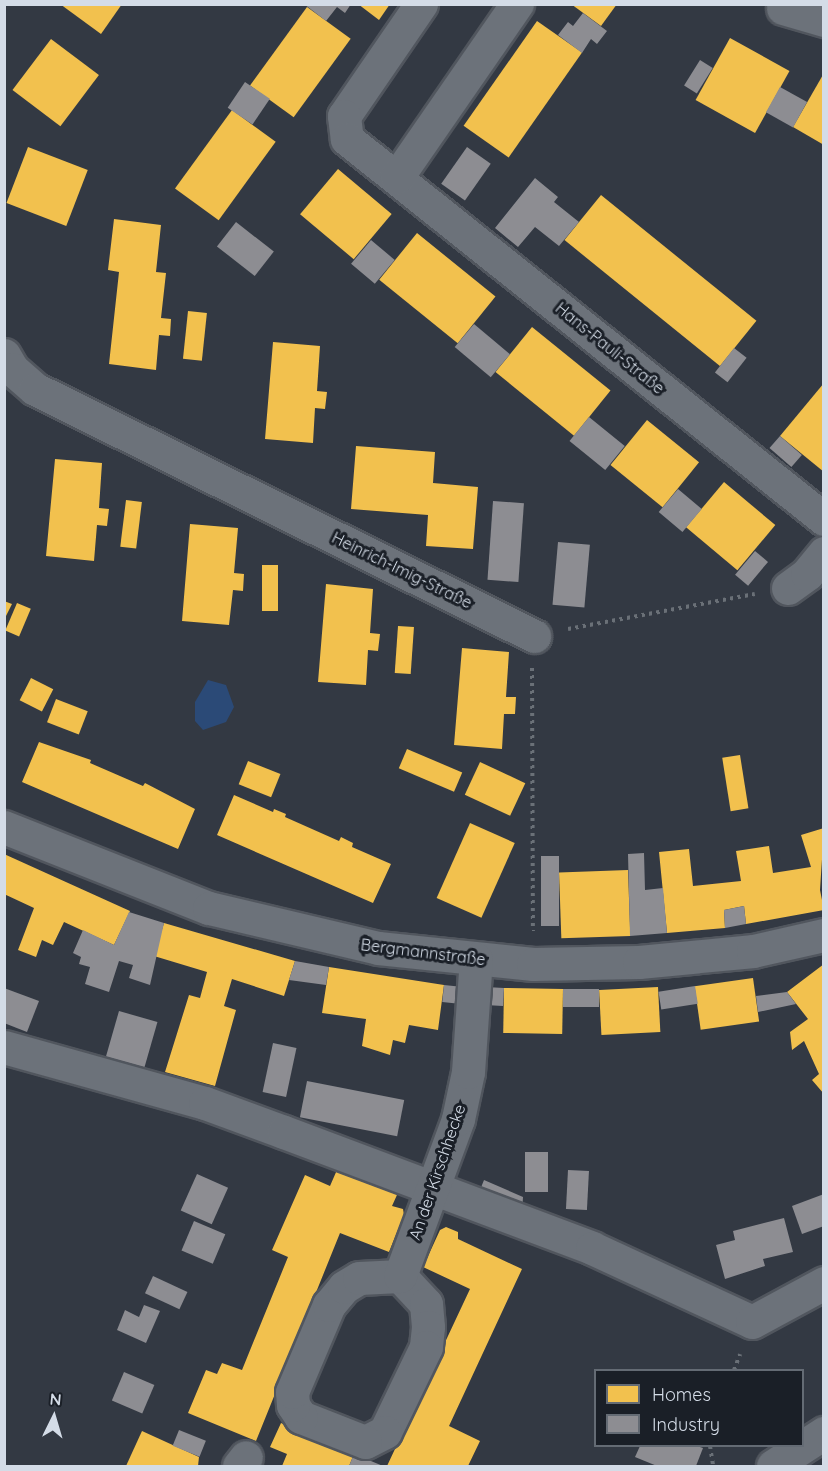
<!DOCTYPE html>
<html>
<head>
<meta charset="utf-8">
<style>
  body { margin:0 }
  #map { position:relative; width:828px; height:1471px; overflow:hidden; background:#333943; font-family:Quicksand,sans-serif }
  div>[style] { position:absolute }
  .green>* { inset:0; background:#2b4a77 }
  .homes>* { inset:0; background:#f2c14e; transform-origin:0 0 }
  .industry>* { inset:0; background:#8d8d92; transform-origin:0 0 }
  .path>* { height:4px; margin-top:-2px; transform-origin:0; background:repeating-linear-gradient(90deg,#6a7077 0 3px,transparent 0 7.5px) }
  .roads { filter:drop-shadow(2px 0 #51565e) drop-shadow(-2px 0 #51565e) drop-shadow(0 2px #51565e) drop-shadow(0 -2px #51565e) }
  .minor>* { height:33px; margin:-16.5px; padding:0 16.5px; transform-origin:16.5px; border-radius:16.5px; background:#6c727a }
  span { translate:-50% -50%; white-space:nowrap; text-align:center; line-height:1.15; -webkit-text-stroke:6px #1a1f27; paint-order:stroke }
  .street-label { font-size:16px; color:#d4dce7 }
  .frame { position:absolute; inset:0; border:6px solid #d4dce7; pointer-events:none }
  .legend { position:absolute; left:594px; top:1369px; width:210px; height:78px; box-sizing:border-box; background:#1a1f27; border:2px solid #646b74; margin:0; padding:8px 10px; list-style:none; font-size:18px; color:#d4dce7 }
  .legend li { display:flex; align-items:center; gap:12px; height:30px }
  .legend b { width:30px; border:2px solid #646b74 }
  .north { position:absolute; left:24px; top:1387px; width:60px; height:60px; -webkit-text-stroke:4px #1a1f27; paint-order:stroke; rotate:5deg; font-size:16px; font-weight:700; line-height:24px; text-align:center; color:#d4dce7 }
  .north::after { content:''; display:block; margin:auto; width:21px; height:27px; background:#d4dce7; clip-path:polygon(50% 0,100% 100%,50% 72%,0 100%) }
</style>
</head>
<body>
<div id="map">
  <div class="green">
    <div style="clip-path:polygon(208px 680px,226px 685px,234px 707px,226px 722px,203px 730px,195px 721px,195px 702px)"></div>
  </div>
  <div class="homes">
    <div style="clip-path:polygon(60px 4px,122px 4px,101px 34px)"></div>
    <div style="clip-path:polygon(358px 4px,390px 4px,379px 20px)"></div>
    <div style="clip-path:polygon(571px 4px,617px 4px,601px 26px)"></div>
    <div style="left:307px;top:7px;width:54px;height:97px;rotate:36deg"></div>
    <div style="left:537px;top:21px;width:55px;height:128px;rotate:35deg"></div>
    <div style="left:730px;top:38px;width:68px;height:71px;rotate:29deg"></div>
    <div style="left:51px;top:39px;width:60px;height:64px;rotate:37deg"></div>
    <div style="clip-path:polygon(824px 73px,824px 145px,793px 127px)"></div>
    <div style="left:232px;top:110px;width:54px;height:97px;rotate:36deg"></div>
    <div style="left:28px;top:147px;width:64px;height:60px;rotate:21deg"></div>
    <div style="left:338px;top:169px;width:70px;height:59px;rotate:40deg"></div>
    <div style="left:601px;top:195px;width:200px;height:58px;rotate:39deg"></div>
    <div style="clip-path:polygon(114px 219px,161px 225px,156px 272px,166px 273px,161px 318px,171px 319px,170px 336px,159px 335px,156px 370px,109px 364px,119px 272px,108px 270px)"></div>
    <div style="left:417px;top:233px;width:101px;height:60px;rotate:39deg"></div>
    <div style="left:188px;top:311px;width:19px;height:48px;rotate:6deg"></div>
    <div style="left:532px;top:327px;width:101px;height:58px;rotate:39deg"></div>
    <div style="clip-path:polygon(273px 342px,320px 346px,317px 391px,327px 392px,325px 409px,315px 408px,313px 443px,265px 439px)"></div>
    <div style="clip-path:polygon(824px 383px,824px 472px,780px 436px)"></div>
    <div style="left:647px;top:420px;width:67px;height:58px;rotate:39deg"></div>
    <div style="clip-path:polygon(356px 446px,435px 452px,433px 483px,478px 487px,473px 549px,426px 546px,428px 515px,351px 509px)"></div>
    <div style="clip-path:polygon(55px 459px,102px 463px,99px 508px,109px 509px,107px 526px,97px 525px,94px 561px,46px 556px)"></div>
    <div style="left:724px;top:482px;width:67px;height:59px;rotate:40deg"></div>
    <div style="left:126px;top:500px;width:16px;height:47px;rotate:7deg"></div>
    <div style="clip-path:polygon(190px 524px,238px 528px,234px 573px,244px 574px,243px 591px,233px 590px,229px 625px,182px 621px)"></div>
    <div style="left:262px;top:565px;width:16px;height:46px"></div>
    <div style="clip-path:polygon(326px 584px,373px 589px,370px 633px,380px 634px,378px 651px,368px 650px,366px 685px,318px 682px)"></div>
    <div style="clip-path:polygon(4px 601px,12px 604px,4px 620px)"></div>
    <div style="left:17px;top:603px;width:15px;height:30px;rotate:23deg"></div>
    <div style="left:398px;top:626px;width:16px;height:47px;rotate:4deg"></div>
    <div style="clip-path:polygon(462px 648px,509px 652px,506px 697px,516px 697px,515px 714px,504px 714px,502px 749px,454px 745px)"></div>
    <div style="left:31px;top:678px;width:25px;height:25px;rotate:27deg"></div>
    <div style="left:56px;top:699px;width:34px;height:25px;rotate:21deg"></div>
    <div style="clip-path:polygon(39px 742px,91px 760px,90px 763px,143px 786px,145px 783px,195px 809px,178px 849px,22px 782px)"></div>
    <div style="left:407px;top:749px;width:60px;height:21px;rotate:23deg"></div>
    <div style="left:740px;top:755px;width:54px;height:18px;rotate:81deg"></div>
    <div style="left:248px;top:761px;width:35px;height:25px;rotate:22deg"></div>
    <div style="left:480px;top:762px;width:50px;height:36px;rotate:25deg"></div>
    <div style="clip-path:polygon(234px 795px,273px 812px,274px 809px,286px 814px,285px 817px,339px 841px,341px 837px,353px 843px,352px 847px,391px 864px,373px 903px,217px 835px)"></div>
    <div style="left:470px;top:823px;width:49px;height:82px;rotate:24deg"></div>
    <div style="clip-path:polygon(824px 828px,820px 890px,824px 910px,746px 924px,744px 906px,724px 910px,725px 928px,667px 933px,659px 852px,689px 849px,693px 886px,741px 881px,736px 851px,769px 846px,773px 873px,811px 867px,801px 835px)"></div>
    <div style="clip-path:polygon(4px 854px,130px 911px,114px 945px,64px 922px,53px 945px,42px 940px,36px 957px,18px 950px,34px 908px,4px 894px)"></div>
    <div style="left:628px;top:870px;width:66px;height:69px;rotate:88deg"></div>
    <div style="clip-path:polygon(164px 923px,295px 961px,284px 996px,232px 979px,224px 1006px,236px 1010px,215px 1086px,165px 1072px,189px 995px,200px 998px,207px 972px,154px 956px)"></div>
    <div style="clip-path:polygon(824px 964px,824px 1094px,812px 1080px,819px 1074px,804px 1041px,792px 1050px,790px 1032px,808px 1019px,787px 992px)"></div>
    <div style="clip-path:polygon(329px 967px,444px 985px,438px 1030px,409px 1025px,405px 1043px,393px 1040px,390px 1055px,362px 1046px,366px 1019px,322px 1013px)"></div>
    <div style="left:753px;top:978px;width:44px;height:59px;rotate:82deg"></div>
    <div style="left:658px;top:987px;width:45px;height:59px;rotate:87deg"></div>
    <div style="left:504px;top:988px;width:59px;height:45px;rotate:1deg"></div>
    <div style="clip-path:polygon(340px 1163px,401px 1186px,392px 1206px,403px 1209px,404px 1215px,389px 1252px,340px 1233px,256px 1441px,188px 1413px,206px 1370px,217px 1374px,222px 1363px,242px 1370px,288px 1257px,272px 1250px,305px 1175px,330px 1186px)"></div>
    <div style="clip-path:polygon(446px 1227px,458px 1232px,458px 1239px,522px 1269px,449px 1426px,480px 1441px,468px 1466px,387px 1466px,470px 1289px,423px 1267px,440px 1230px)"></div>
    <div style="clip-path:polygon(281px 1423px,354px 1454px,349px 1466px,282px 1466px,287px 1454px,270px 1447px)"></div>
    <div style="clip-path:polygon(142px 1431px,199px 1457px,198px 1466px,126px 1466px)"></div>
  </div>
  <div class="industry">
    <div style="clip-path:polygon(304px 4px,351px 4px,345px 13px,337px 7px,326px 21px)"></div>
    <div style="clip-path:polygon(583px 13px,607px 31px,597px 44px,591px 39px,582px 53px,558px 35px,568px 22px,573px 26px)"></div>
    <div style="left:700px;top:60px;width:15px;height:30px;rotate:32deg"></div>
    <div style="left:245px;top:82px;width:30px;height:31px;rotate:34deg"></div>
    <div style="left:780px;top:87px;width:31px;height:29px;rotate:29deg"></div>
    <div style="left:467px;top:147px;width:29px;height:45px;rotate:35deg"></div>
    <div style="clip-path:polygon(535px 178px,558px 197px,554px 202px,579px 222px,559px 246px,535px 227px,518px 247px,495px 228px)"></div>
    <div style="left:236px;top:222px;width:48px;height:31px;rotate:38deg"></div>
    <div style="left:371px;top:240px;width:31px;height:31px;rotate:40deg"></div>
    <div style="left:474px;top:324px;width:47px;height:30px;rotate:40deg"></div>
    <div style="left:734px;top:348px;width:16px;height:31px;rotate:38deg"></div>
    <div style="left:589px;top:417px;width:46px;height:31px;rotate:39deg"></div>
    <div style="left:780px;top:436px;width:29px;height:16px;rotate:41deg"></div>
    <div style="left:678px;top:489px;width:31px;height:30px;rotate:40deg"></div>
    <div style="left:493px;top:501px;width:31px;height:79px;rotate:4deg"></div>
    <div style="left:558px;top:542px;width:32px;height:63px;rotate:5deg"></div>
    <div style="left:755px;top:551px;width:17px;height:31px;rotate:40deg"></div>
    <div style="clip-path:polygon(644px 853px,645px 890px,663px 888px,667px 933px,630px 936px,628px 854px)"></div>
    <div style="left:541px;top:856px;width:18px;height:70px"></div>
    <div style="clip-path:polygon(744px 906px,746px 924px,725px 928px,724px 910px)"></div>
    <div style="clip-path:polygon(129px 912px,164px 923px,150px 985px,129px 978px,133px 965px,119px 961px,109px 992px,85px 984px,90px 967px,79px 964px,81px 957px,73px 953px,83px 930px,114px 945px)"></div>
    <div style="clip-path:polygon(295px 961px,329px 967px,326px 985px,289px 980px)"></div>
    <div style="left:444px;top:985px;width:19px;height:17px;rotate:6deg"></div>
    <div style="left:695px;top:986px;width:18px;height:37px;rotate:81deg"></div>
    <div style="left:486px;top:987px;width:18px;height:18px;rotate:3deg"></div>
    <div style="clip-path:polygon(4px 988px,39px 1001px,27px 1032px,4px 1023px)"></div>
    <div style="left:563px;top:989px;width:36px;height:18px"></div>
    <div style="clip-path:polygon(787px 992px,796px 1004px,758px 1012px,756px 996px)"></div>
    <div style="left:119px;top:1011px;width:40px;height:59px;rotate:16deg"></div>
    <div style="left:273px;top:1043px;width:24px;height:50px;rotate:12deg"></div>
    <div style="left:307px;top:1081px;width:99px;height:37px;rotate:11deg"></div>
    <div style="left:525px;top:1152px;width:23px;height:40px"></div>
    <div style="left:568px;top:1170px;width:21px;height:39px;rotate:3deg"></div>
    <div style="left:197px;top:1174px;width:34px;height:40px;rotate:24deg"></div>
    <div style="clip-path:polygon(484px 1180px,523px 1197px,522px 1213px,478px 1195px)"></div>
    <div style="clip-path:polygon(824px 1194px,824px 1226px,802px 1234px,792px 1206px)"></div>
    <div style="clip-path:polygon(784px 1218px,793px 1252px,763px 1259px,765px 1266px,725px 1279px,716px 1245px,735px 1240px,733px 1231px)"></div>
    <div style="left:194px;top:1221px;width:34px;height:32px;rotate:23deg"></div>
    <div style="left:153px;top:1276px;width:38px;height:19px;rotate:25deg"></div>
    <div style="clip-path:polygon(144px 1305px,160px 1311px,146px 1343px,117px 1330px,125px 1310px,139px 1317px)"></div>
    <div style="left:124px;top:1372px;width:33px;height:31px;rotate:23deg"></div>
    <div style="left:179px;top:1430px;width:29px;height:17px;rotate:22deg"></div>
    <div style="clip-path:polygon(640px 1446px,697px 1446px,703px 1448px,696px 1466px,657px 1466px,635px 1457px)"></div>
    <div style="clip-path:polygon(354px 1454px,383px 1466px,349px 1466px)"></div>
  </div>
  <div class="path">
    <div style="left:568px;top:629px;width:190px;rotate:-10.6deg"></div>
    <div style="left:532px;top:668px;width:263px;rotate:89.8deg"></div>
    <div style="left:734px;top:1370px;width:17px;rotate:-69deg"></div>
    <div style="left:710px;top:1446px;width:20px;rotate:81deg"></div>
  </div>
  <div class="roads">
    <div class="minor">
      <div style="left:421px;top:4px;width:136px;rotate:124.5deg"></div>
      <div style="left:344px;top:116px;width:23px;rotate:83deg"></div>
      <div style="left:347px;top:139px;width:610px;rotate:38.54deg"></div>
      <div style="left:783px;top:8px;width:43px;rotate:16.3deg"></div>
      <div style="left:397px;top:177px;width:211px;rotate:-55.3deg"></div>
      <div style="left:4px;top:355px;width:16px;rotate:60deg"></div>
      <div style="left:12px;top:369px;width:30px;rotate:41deg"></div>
      <div style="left:35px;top:389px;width:557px;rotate:26.33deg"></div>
      <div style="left:788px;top:588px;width:24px;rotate:-36deg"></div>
      <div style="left:807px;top:574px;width:27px;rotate:-51deg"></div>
      <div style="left:4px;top:827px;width:220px;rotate:21.6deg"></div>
      <div style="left:209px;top:908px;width:174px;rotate:13.3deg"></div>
      <div style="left:378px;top:948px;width:156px;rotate:5.9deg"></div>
      <div style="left:533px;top:964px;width:106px;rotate:-1.1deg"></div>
      <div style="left:639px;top:962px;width:115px;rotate:-5.5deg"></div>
      <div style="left:753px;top:951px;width:73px;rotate:-12.7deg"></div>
      <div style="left:4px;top:1047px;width:209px;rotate:15.6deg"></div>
      <div style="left:205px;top:1103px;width:84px;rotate:20.2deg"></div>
      <div style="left:284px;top:1132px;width:329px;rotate:20.6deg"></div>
      <div style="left:592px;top:1248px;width:176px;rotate:24.8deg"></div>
      <div style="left:752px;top:1322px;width:82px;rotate:-28.4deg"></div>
      <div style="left:400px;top:1276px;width:38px;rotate:47deg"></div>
      <div style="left:426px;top:1304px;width:23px;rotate:85deg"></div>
      <div style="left:428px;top:1327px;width:20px;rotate:96deg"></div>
      <div style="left:426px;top:1347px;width:94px;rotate:115.8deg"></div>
      <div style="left:385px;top:1432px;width:22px;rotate:153deg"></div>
      <div style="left:365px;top:1442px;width:69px;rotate:-158.7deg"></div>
      <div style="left:301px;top:1417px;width:14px;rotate:-124deg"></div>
      <div style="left:293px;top:1405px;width:13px;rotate:-94deg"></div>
      <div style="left:292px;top:1392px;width:95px;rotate:-67deg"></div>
      <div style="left:329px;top:1305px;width:23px;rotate:-50deg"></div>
      <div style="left:344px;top:1287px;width:17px;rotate:-31deg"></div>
      <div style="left:359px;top:1278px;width:41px;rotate:-2.8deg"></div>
      <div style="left:400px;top:1276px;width:167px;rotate:-69.7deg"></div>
      <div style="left:458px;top:1119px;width:48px;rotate:-78deg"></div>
      <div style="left:468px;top:1072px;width:113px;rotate:-86deg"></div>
      <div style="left:239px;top:1466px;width:11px;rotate:-52deg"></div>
      <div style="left:773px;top:1466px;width:61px;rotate:-32.9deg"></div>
    </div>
  </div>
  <div class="street-label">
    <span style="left:610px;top:348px;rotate:39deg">Hans-Pauli-Straße</span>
    <span style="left:402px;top:570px;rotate:26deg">Heinrich-Imig-Straße</span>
    <span style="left:423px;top:952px;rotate:7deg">Bergmannstraße</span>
    <span style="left:437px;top:1172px;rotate:-71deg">An der Kirschhecke</span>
  </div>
  <div class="frame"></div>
  <ul class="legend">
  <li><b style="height:16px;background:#f2c14e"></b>Homes</li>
  <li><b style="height:16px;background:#8d8d92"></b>Industry</li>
  </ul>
  <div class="north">N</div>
</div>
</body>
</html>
